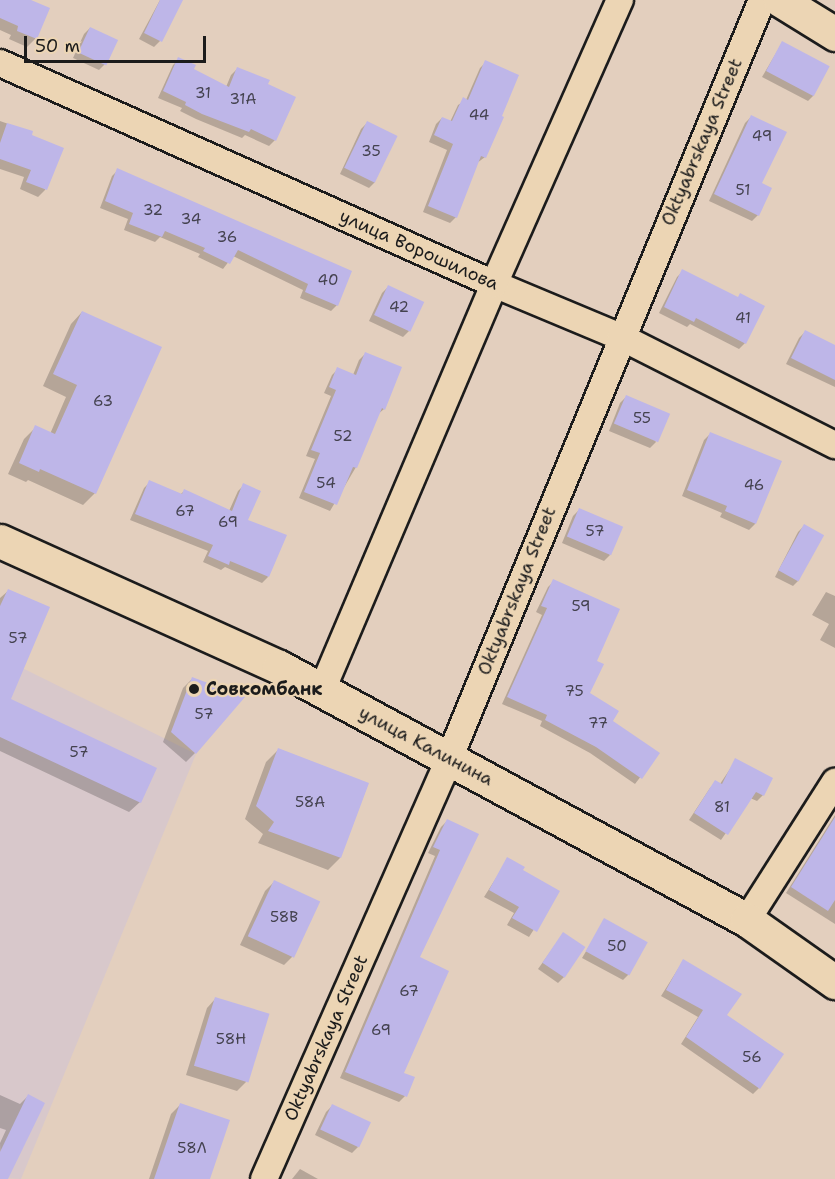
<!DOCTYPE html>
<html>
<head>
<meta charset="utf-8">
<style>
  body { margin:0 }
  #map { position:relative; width:835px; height:1179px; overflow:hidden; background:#e3cfbe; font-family:"Shantell Sans",sans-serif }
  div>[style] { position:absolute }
  .built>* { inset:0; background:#d8c8cb }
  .shadow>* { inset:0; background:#0003 }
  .building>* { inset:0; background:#beb6e8; transform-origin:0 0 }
  .roads { filter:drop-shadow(2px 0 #1c1c1c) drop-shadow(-2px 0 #1c1c1c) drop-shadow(0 2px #1c1c1c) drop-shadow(0 -2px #1c1c1c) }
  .street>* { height:26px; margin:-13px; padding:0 13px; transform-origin:13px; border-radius:13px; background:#ecd5b4 }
  .secondary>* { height:33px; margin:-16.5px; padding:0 16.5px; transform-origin:16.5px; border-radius:16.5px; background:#ecd5b4 }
  .dots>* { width:16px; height:16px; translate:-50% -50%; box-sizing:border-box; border:3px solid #ecd5b4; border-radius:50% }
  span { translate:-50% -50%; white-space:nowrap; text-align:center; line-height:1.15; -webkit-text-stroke:4.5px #ecd5b4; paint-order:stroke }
  .number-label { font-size:15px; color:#44424f }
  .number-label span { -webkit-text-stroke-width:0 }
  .street-label { font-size:18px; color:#1c1c1c }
  .poi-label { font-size:18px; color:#1c1c1c; font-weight:700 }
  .left { translate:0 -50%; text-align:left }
  .scale { position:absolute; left:24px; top:36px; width:182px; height:27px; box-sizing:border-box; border:3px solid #1c1c1c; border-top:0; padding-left:8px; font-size:18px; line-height:21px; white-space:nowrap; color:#1c1c1c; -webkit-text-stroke:4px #ecd5b4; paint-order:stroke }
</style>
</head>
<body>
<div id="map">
  <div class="built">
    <div style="clip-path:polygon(0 657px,196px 754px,21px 1179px,0 1178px)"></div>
  </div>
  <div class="shadow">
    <div style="clip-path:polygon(0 0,28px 0,48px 9px,36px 38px,27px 47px,9px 39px,11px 35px,0 30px)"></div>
    <div style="clip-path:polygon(160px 0,169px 0,160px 41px,154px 47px,139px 39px)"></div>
    <div style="clip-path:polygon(90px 28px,105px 64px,99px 70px,73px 58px,84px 34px)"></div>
    <div style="clip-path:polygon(782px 43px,814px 95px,808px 101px,762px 77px)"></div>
    <div style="clip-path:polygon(179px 59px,192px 70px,226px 87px,231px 75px,237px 69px,294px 98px,275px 140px,269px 146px,245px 135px,242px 138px,196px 119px,180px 111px,182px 108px,158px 98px,173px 65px)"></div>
    <div style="clip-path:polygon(486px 62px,485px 157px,477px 163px,456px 217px,450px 223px,423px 212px,447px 150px,429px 142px,436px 124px,442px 118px,450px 122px,458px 105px,466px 100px,480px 68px)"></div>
    <div style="clip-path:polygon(751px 117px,760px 184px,758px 215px,752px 221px,709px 201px,745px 123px)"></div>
    <div style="clip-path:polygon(0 121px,31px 132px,30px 136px,62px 149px,45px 190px,38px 197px,20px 189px,24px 177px,0 169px)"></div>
    <div style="clip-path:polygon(367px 123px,375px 182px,369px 188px,340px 174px,361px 129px)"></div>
    <div style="clip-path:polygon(118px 170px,350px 271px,337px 305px,331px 311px,300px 298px,303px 290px,233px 256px,223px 269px,198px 257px,200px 254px,160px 237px,155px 242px,124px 230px,128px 219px,100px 208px,112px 176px)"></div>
    <div style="clip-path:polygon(683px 271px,737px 299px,745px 343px,739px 349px,690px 324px,687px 327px,659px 313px,677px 277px)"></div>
    <div style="clip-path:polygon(388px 287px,409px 331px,403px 337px,369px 321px,382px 293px)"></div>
    <div style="clip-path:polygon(82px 312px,95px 493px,83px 505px,28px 480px,26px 482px,8px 474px,24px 439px,36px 427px,50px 434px,66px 397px,43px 386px,71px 324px)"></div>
    <div style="clip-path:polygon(805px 332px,835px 347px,835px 387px,786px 364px,799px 338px)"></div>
    <div style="clip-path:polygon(365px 354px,384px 409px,377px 415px,356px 467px,330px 511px,299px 498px,315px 459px,306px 456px,331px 396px,324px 393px,332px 375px,338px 369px,353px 375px,359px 360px)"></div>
    <div style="clip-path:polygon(626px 397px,656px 442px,650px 448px,609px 431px,620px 403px)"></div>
    <div style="clip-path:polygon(710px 434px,780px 462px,755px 524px,749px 530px,720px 517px,722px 513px,682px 496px,704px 440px)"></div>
    <div style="clip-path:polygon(150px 482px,180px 495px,184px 491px,229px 511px,238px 491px,244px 485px,246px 521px,268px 577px,262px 583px,225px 567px,221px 570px,203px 562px,208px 551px,130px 520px,144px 488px)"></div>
    <div style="clip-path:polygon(579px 510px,610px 555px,604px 561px,562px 543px,573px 516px)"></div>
    <div style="clip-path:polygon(804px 526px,799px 580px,793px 586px,775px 577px,798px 532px)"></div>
    <div style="clip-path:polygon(554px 581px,595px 662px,588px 694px,610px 721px,658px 754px,635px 784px,590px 753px,540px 726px,542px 721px,502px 704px,542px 615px,536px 612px,548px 587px)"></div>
    <div style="clip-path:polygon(8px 591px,9px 700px,155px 769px,140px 802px,129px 812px,0 751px,0 598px)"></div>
    <div style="clip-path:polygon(826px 592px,835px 596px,835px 648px,820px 640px,829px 624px,812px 615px)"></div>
    <div style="clip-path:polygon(192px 679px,195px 753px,186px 762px,163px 742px,183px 688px)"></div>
    <div style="clip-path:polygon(278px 750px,368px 784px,340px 858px,328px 870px,258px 843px,263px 834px,245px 819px,266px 762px)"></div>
    <div style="clip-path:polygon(736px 760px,763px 795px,757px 801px,750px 798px,721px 840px,689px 820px,710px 788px,716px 782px,720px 784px)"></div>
    <div style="clip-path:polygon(835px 815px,835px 924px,786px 893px)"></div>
    <div style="clip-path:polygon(447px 821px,418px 958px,402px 1074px,405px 1096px,399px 1102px,340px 1078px,435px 856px,428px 853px,441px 827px)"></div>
    <div style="clip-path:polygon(508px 859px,521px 871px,558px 892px,529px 937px,507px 925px,514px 913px,484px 897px)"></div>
    <div style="clip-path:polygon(274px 882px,293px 956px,284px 965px,240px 945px,265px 891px)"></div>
    <div style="clip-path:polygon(605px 920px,629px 974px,623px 980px,582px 958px)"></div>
    <div style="clip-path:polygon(563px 934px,564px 977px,558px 983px,538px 969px)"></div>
    <div style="clip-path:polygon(683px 961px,725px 1016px,759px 1088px,753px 1094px,681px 1044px,698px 1017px,661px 996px)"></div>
    <div style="clip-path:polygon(216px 998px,246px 1082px,237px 1091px,186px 1075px,207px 1008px)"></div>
    <div style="clip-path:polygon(0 1095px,20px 1104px,28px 1096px,1px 1179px,0 1143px,6px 1130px,0 1128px)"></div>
    <div style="clip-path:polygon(180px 1105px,208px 1179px,149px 1179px,171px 1114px)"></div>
    <div style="clip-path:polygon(332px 1106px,358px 1147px,352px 1153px,315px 1135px,326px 1112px)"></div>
    <div style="clip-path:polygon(300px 1169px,318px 1179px,292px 1179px)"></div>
  </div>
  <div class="building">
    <div style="clip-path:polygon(0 0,31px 0,50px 8px,37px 39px,17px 31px,18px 26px,0 18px)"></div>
    <div style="clip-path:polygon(160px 0,183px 0,162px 42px,144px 33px)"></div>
    <div style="left:90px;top:27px;width:31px;height:28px;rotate:25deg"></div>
    <div style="left:782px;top:41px;width:54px;height:34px;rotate:28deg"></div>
    <div style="clip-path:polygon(178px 57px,196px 65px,194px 69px,229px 87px,237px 67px,270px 80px,268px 84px,296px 97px,276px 141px,251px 129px,249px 132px,202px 114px,185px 105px,186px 102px,163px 91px)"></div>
    <div style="clip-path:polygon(485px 60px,519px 75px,502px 116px,504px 117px,486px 158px,481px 156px,457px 218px,428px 206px,453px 144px,434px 135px,442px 117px,452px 121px,463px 97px,468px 100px)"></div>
    <div style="clip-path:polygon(751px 115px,787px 132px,762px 183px,772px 188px,759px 216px,714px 194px)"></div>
    <div style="left:367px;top:121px;width:34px;height:52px;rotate:26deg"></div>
    <div style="clip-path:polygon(7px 123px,33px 131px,32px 135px,64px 148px,47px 190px,26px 182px,31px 170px,0 159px,0 143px)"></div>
    <div style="clip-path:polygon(117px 168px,352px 271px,338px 306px,305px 292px,308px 284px,238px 250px,230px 264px,203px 251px,205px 248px,165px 231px,162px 237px,129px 224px,133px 213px,105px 201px)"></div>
    <div style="clip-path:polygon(682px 269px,738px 297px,740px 293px,765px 306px,746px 344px,696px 318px,694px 322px,664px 307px)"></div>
    <div style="left:388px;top:285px;width:40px;height:33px;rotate:25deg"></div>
    <div style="clip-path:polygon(82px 311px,162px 347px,96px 494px,40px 469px,39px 472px,19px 463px,35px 425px,55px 434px,77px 385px,53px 374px)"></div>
    <div style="clip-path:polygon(805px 330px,835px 345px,835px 380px,791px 358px)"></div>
    <div style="clip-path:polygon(365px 352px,402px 367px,385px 410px,382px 408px,357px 468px,353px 467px,337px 505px,304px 492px,320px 453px,311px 450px,336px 390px,329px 387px,337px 367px,356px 375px)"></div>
    <div style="left:626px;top:395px;width:48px;height:31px;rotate:23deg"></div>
    <div style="clip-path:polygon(710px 432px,782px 461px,756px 524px,725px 511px,727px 506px,687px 490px)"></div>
    <div style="clip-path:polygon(149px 480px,182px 494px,184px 489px,232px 511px,243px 483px,261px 491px,248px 520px,287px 535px,269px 577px,230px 561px,229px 565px,208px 556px,213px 545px,135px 514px)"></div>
    <div style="left:579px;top:508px;width:48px;height:31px;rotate:23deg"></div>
    <div style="left:804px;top:524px;width:23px;height:53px;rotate:29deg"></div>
    <div style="clip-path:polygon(553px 579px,620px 609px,597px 661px,604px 664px,590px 693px,619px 711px,613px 721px,660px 753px,642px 779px,596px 747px,545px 720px,547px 715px,507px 697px,547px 608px,541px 606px)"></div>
    <div style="clip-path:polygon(8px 589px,50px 607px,11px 699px,157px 768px,141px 803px,0 737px,0 606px)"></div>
    <div style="clip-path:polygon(192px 677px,245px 697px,196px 754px,171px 732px)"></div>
    <div style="clip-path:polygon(278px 748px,369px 783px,341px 858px,268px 831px,274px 822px,256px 806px)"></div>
    <div style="clip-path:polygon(735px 758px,773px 778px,764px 796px,756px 792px,728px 835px,694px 813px,715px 780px,722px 784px)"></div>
    <div style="clip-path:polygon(835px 817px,835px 900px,828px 911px,791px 887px)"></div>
    <div style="clip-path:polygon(447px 819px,479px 834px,420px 957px,449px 971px,404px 1073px,415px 1077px,407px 1097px,345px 1072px,440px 850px,433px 847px)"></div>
    <div style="clip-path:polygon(507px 857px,525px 867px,523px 870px,560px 891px,537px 932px,512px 918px,519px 907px,489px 890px)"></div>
    <div style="left:274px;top:880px;width:51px;height:62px;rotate:25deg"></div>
    <div style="left:604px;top:918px;width:50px;height:38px;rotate:29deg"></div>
    <div style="left:563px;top:932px;width:27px;height:37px;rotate:34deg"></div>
    <div style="clip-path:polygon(683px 959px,742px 994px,727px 1015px,784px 1054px,760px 1089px,686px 1037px,703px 1010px,666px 990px)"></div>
    <div style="left:215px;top:997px;width:57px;height:72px;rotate:17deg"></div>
    <div style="clip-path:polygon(28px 1094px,45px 1103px,8px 1179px,0 1179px,0 1152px)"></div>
    <div style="clip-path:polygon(180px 1103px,230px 1120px,210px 1179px,154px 1179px)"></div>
    <div style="left:332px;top:1104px;width:43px;height:28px;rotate:25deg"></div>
  </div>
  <div class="roads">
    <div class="street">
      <div style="left:0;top:63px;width:541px;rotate:24.1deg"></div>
      <div style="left:494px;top:284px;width:138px;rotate:22.7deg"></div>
      <div style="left:621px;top:337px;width:240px;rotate:26.8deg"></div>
      <div style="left:322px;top:690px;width:441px;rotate:-67deg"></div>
      <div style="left:494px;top:284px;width:311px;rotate:-66.1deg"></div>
      <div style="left:747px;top:920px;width:164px;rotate:-57.5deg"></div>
      <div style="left:264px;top:1179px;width:459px;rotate:-66.2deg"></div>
      <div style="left:449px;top:759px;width:821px;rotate:-67.59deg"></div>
    </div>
    <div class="secondary">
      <div style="left:780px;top:0;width:65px;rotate:31.7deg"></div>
      <div style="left:0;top:541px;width:306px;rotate:24.3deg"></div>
      <div style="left:279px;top:667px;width:532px;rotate:28.4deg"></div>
      <div style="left:747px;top:920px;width:108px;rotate:35.2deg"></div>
    </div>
  </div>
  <div class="dots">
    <div style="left:194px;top:689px;background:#1c1c1c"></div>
  </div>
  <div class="number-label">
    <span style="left:203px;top:94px">31</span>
    <span style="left:243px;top:100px">31А</span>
    <span style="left:479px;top:116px">44</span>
    <span style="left:762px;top:137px">49</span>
    <span style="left:371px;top:152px">35</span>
    <span style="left:743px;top:191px">51</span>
    <span style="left:153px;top:211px">32</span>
    <span style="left:191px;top:220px">34</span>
    <span style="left:227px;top:238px">36</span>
    <span style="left:328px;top:281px">40</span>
    <span style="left:399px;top:308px">42</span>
    <span style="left:743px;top:319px">41</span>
    <span style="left:103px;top:402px">63</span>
    <span style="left:642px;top:419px">55</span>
    <span style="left:343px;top:437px">52</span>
    <span style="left:326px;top:484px">54</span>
    <span style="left:754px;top:486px">46</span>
    <span style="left:185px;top:512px">67</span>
    <span style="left:228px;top:523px">69</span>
    <span style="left:595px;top:532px">57</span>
    <span style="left:581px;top:607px">59</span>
    <span style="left:18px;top:639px">57</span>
    <span style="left:574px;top:692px">75</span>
    <span style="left:204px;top:715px">57</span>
    <span style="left:598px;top:724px">77</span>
    <span style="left:79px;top:753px">57</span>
    <span style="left:310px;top:803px">58А</span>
    <span style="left:722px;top:808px">81</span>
    <span style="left:284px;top:918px">58В</span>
    <span style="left:617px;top:947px">50</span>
    <span style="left:409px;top:992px">67</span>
    <span style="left:381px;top:1031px">69</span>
    <span style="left:231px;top:1040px">58Н</span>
    <span style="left:752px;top:1058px">56</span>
    <span style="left:192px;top:1149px">58Л</span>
  </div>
  <div class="street-label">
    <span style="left:702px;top:142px;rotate:-67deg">Oktyabrskaya Street</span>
    <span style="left:419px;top:250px;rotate:24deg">улица Ворошилова</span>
    <span style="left:517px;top:591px;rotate:-68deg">Oktyabrskaya Street</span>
    <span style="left:426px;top:746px;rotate:28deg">улица Калинина</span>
    <span style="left:326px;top:1038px;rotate:-66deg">Oktyabrskaya Street</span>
  </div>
  <div class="poi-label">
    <span class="left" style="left:206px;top:689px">Совкомбанк</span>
  </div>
  <div class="scale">50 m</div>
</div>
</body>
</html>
